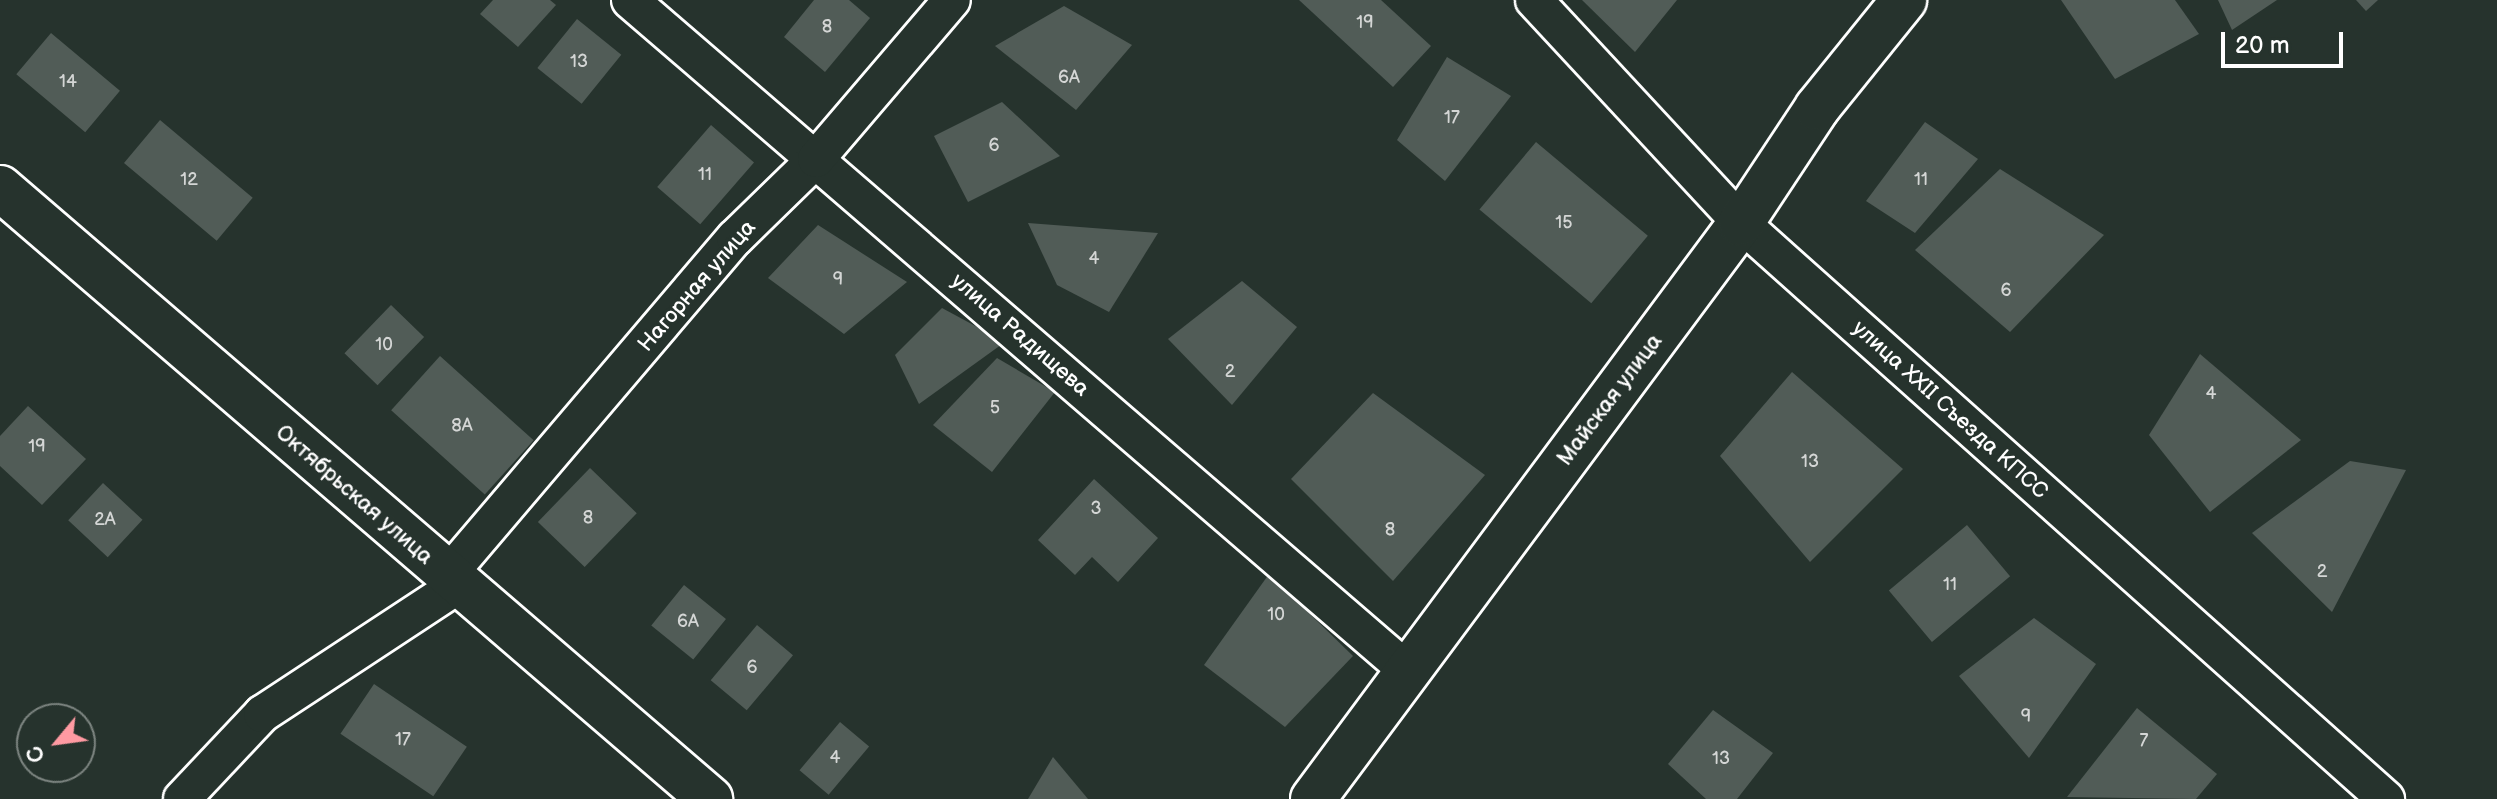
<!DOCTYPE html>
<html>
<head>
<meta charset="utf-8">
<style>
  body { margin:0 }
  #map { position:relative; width:2497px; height:799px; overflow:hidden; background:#26332d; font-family:"Balsamiq Sans",sans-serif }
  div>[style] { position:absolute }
  .building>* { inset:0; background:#515c57; transform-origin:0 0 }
  .roads { filter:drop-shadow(2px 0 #fff) drop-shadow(-2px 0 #fff) drop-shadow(0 2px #fff) drop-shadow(0 -2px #fff) }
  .minor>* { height:36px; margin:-18px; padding:0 18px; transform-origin:18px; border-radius:18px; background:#26332d }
  .tertiary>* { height:44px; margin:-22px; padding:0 22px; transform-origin:22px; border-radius:22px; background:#26332d }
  span { translate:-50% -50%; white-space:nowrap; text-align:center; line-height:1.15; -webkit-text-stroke:6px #26332d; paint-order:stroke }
  .number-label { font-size:18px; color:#d4d6d5 }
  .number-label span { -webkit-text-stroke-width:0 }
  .street-label { font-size:22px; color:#fff }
  .north { position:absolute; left:16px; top:703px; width:80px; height:80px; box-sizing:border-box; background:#26332d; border:2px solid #7d8581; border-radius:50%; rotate:241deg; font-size:22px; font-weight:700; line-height:32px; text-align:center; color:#fff }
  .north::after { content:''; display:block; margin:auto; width:28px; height:36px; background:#ff9aa2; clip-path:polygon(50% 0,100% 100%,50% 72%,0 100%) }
  .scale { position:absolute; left:2221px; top:32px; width:122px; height:36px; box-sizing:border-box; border:4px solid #fff; border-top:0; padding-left:10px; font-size:24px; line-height:28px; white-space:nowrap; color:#fff; -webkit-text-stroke:6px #26332d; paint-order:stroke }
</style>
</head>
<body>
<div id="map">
  <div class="building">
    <div style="clip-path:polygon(493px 0,550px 0,556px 5px,518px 47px,480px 14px)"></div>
    <div style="clip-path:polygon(814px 0,849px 0,870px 18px,825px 72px,784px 37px)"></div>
    <div style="clip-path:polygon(1299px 0,1381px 0,1431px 46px,1393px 87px)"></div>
    <div style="clip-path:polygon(1582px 0,1677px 0,1635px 52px)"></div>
    <div style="clip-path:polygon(2061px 0,2175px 0,2199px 34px,2115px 79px)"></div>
    <div style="clip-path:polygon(2218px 0,2277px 0,2232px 30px)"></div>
    <div style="clip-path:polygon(2356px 0,2378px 0,2366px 11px)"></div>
    <div style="clip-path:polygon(1064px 6px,1132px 45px,1076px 110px,995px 46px)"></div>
    <div style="left:577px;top:19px;width:57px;height:63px;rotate:39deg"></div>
    <div style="left:51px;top:33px;width:90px;height:54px;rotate:40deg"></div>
    <div style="clip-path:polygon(1447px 57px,1511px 96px,1445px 181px,1397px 140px)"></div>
    <div style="clip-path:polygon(1002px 102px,1060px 156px,968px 202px,934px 136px)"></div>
    <div style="left:160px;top:120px;width:121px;height:56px;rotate:40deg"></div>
    <div style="clip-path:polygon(1925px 122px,1978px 159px,1915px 233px,1866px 201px)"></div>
    <div style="left:711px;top:125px;width:57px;height:82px;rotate:41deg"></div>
    <div style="left:1536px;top:142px;width:146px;height:88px;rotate:40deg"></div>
    <div style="clip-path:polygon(2000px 169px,2104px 235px,2010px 332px,1915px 250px)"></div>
    <div style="clip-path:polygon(1028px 223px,1158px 233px,1109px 312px,1057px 285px)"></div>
    <div style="clip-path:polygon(818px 225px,907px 282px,844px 334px,768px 278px)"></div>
    <div style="clip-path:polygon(1242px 281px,1297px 327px,1232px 405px,1168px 339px)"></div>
    <div style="left:391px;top:305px;width:46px;height:67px;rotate:44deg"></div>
    <div style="clip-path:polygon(942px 308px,1005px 342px,919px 404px,895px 355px)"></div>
    <div style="clip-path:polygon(2200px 354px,2301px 440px,2210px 512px,2149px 435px)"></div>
    <div style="left:440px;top:356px;width:126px;height:73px;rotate:42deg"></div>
    <div style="clip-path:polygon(997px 358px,1055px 392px,992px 472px,933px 425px)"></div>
    <div style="clip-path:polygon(1792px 372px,1903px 469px,1810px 562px,1720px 456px)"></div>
    <div style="clip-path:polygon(1373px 393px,1485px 475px,1393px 581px,1291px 479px)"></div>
    <div style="clip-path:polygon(28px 406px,86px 459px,42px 505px,0 466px,0 436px)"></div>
    <div style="clip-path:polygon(2350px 461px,2406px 470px,2332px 612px,2252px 533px)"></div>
    <div style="left:590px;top:468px;width:65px;height:75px;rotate:44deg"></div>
    <div style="clip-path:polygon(1094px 479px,1158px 538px,1118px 582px,1092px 557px,1075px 575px,1038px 540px)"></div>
    <div style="left:103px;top:483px;width:54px;height:51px;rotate:43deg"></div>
    <div style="left:1967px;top:525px;width:67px;height:102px;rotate:50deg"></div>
    <div style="clip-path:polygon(1269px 574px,1353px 656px,1285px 727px,1204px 665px)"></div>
    <div style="left:684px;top:585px;width:54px;height:52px;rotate:39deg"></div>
    <div style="clip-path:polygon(2034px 618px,2096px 664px,2029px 758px,1959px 676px)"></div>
    <div style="left:757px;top:625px;width:47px;height:72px;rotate:40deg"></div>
    <div style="left:374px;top:684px;width:112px;height:60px;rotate:34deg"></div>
    <div style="clip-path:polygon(2137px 708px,2217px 774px,2196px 799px,2067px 797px)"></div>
    <div style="clip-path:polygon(1713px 710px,1773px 753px,1737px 799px,1706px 799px,1668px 764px)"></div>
    <div style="left:840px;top:722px;width:38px;height:63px;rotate:40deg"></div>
    <div style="clip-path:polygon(1053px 757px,1088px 799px,1028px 799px)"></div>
  </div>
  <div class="roads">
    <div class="minor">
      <div style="left:630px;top:0;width:1029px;rotate:40.78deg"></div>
      <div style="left:1534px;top:0;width:304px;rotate:47.1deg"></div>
      <div style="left:1741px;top:223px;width:865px;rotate:41.77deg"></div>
      <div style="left:447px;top:576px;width:444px;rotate:-49.6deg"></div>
      <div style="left:735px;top:238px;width:113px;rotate:-44.3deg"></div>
      <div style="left:816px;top:159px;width:209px;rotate:-49.5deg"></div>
      <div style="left:182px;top:799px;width:117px;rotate:-46.7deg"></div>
      <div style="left:262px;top:714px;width:233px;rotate:-33.3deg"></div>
    </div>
    <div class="tertiary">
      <div style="left:0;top:188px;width:937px;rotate:40.71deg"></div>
      <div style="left:1313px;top:799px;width:718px;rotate:-53.39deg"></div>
      <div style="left:1741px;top:223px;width:138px;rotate:-56.5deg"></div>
      <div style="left:1817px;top:108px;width:139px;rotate:-51.1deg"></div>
    </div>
  </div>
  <div class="number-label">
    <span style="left:1365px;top:23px">19</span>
    <span style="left:827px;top:27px">8</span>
    <span style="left:579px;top:62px">13</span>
    <span style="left:1069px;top:78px">6А</span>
    <span style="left:68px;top:82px">14</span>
    <span style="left:1452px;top:118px">17</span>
    <span style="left:994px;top:146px">6</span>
    <span style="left:705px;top:175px">11</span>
    <span style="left:189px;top:180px">12</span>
    <span style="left:1921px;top:180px">11</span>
    <span style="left:1564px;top:223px">15</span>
    <span style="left:1094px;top:259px">4</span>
    <span style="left:838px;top:280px">9</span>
    <span style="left:2006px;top:291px">6</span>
    <span style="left:384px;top:345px">10</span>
    <span style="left:1230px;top:372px">2</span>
    <span style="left:2211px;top:394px">4</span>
    <span style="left:995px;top:408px">5</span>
    <span style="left:462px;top:426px">8А</span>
    <span style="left:37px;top:447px">19</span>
    <span style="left:1810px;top:462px">13</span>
    <span style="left:1096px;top:509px">3</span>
    <span style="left:588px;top:518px">8</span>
    <span style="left:105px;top:520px">2А</span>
    <span style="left:1390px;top:530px">8</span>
    <span style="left:2322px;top:572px">2</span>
    <span style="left:1950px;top:585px">11</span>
    <span style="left:1276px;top:615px">10</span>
    <span style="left:688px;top:622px">6А</span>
    <span style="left:752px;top:668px">6</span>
    <span style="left:2026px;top:717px">9</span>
    <span style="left:403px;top:740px">17</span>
    <span style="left:2144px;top:741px">7</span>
    <span style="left:835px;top:758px">4</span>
    <span style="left:1721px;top:759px">13</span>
  </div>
  <div class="street-label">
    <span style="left:697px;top:286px;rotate:-49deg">Нагорная улица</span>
    <span style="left:1020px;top:335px;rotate:41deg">улица Радищева</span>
    <span style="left:1610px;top:400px;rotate:-53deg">Майская улица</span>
    <span style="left:1950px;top:410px;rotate:42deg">улица XXII Съезда КПСС</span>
    <span style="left:354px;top:495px;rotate:41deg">Октябрьская улица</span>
  </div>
  <div class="north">С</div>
  <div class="scale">20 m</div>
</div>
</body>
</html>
